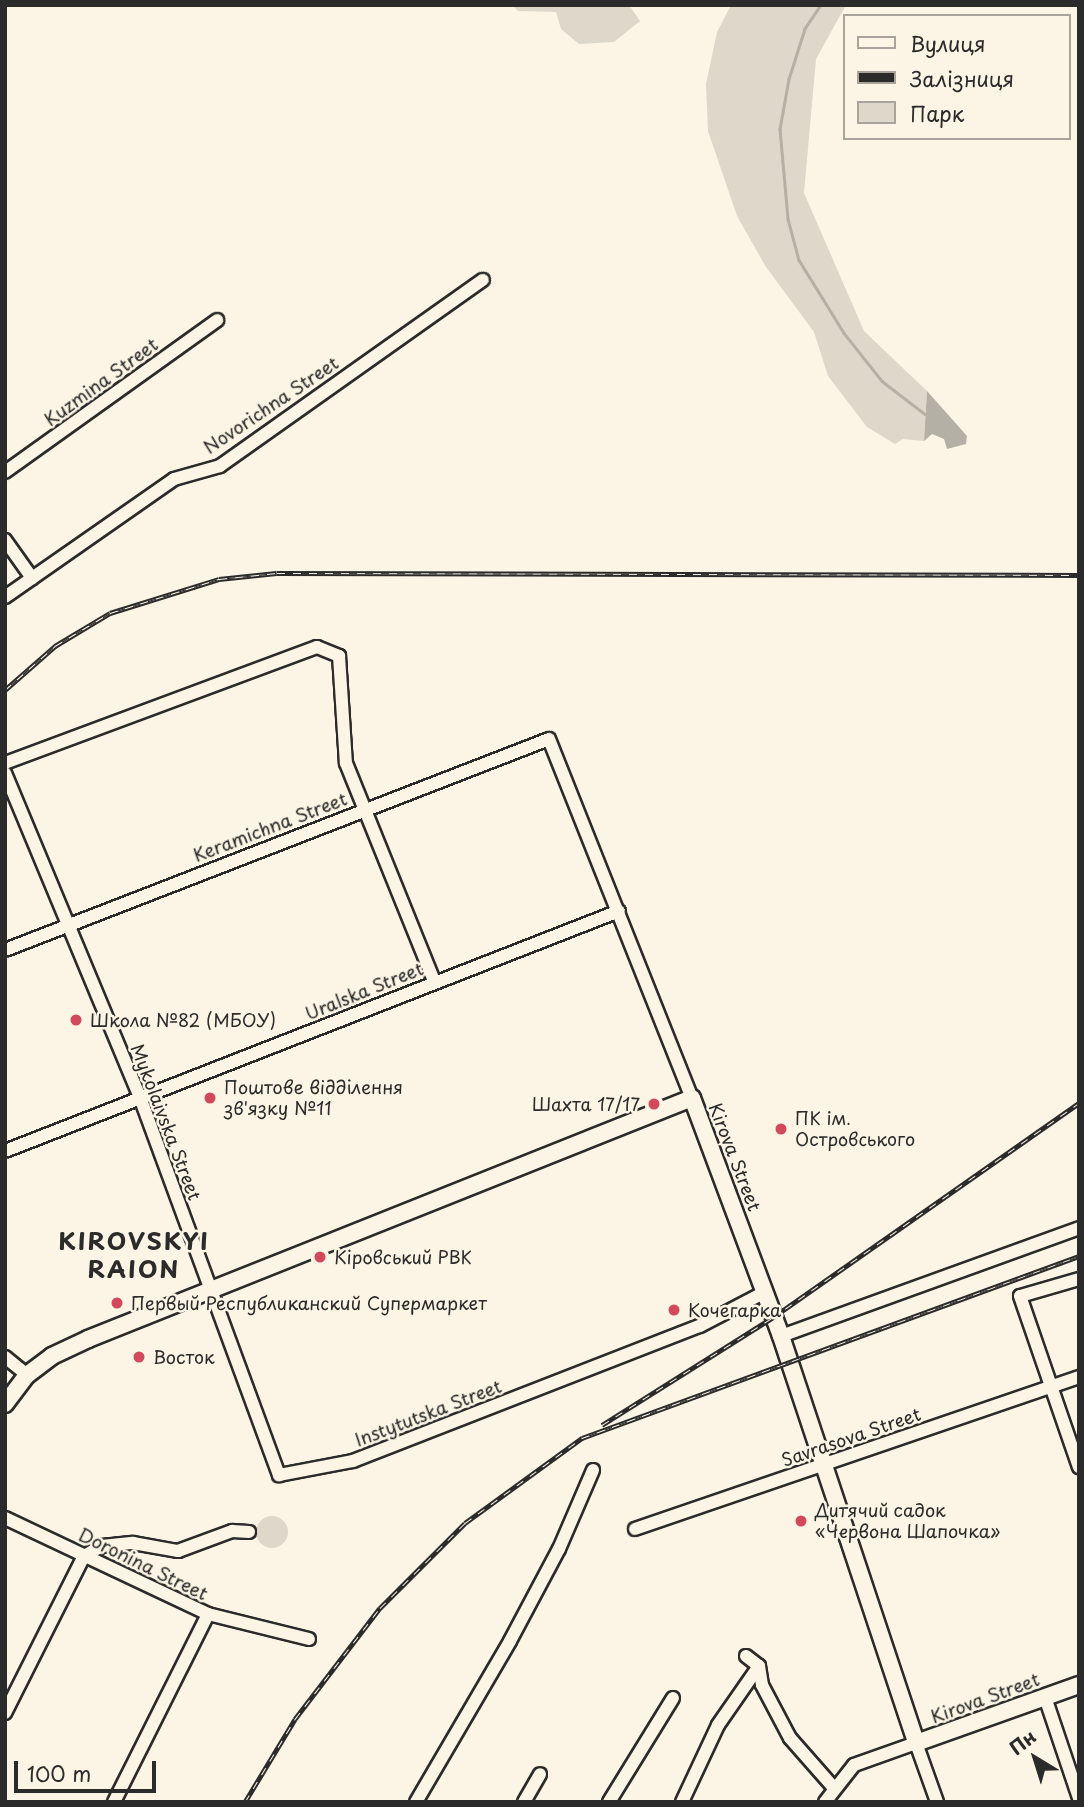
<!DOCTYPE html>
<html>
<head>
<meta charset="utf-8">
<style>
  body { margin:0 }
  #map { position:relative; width:1084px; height:1807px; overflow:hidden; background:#fcf5e5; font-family:"Playpen Sans",sans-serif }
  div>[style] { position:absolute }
  .green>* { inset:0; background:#ded8ca }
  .round { border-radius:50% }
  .water>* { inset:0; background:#b4b0a5 }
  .stream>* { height:2.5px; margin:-1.25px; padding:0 1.25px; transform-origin:1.25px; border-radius:1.25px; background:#b4b0a5 }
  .roads { filter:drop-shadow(2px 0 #2b2b2b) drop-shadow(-2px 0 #2b2b2b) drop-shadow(0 2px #2b2b2b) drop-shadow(0 -2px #2b2b2b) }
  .minor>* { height:12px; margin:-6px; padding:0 6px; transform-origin:6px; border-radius:6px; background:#fcf5e5 }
  .major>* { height:16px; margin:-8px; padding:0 8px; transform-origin:8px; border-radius:8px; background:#fcf5e5 }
  .rail>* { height:5px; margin-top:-2.5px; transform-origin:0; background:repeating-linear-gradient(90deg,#fcf5e5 0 8px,#2b2b2b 0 16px); box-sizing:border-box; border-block:2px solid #2b2b2b }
  .dots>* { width:19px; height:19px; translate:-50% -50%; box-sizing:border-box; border:4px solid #fcf5e5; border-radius:50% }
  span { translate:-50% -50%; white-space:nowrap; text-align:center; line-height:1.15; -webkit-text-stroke:5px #fcf5e5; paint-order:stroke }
  .street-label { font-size:18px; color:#2b2b2b }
  .poi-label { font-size:18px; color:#2b2b2b }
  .left { translate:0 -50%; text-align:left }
  .right { translate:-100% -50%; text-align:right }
  .district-label { font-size:24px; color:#2b2b2b; font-weight:700; letter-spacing:2px }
  .frame { position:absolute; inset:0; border:7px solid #2b2b2b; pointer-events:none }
  .legend { position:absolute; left:843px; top:14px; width:228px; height:126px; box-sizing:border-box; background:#fcf5e5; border:2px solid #a8a49b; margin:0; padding:9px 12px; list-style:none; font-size:21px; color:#2b2b2b }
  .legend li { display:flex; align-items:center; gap:14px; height:35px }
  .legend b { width:35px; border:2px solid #a8a49b }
  .north { position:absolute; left:1000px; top:1723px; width:70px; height:70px; -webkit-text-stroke:5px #fcf5e5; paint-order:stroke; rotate:322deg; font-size:19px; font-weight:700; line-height:28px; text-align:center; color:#2b2b2b }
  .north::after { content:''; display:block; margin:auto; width:24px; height:32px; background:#2b2b2b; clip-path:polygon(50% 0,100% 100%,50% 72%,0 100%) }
  .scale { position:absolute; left:14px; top:1761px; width:142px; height:32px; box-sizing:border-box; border:4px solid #2b2b2b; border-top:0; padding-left:9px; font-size:21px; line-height:24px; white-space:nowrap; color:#2b2b2b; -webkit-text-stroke:5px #fcf5e5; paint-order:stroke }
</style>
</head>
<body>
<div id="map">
  <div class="green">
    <div style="clip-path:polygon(512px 5px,629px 5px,640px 21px,614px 42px,579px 44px,561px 29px,556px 12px,518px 11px)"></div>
    <div style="clip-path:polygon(731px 5px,846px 5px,816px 59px,804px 193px,864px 331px,927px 391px,924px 441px,903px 439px,895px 444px,867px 427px,828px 376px,814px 332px,766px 267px,737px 216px,708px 131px,706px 84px,717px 32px)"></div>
    <div class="round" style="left:256px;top:1516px;width:32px;height:32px"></div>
  </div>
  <div class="water">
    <div style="clip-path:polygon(927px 391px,967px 436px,966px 444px,947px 449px,944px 439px,932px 434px,924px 441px)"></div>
  </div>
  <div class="stream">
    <div style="left:821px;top:5px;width:29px;rotate:124deg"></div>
    <div style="left:805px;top:29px;width:52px;rotate:107.7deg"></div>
    <div style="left:789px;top:79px;width:51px;rotate:100.2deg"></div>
    <div style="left:780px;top:129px;width:90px;rotate:84.9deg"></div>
    <div style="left:788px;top:219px;width:42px;rotate:75deg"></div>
    <div style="left:799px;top:260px;width:86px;rotate:58.3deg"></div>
    <div style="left:844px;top:333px;width:61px;rotate:51.6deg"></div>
    <div style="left:882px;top:381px;width:54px;rotate:37.5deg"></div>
  </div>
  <div class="roads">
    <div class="minor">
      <div style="left:5px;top:472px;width:261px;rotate:-35.6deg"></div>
      <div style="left:5px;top:540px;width:47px;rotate:54.6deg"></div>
      <div style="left:5px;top:597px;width:206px;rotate:-34.9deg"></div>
      <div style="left:174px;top:479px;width:48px;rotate:-15.8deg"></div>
      <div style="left:220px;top:466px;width:322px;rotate:-35.3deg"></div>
      <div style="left:5px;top:763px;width:333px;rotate:-20.4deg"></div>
      <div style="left:317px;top:647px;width:24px;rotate:22deg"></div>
      <div style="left:339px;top:656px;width:107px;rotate:86.3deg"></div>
      <div style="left:346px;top:763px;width:235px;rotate:68deg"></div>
      <div style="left:5px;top:773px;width:354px;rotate:67.4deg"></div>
      <div style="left:141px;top:1100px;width:400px;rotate:69.8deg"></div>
      <div style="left:279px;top:1475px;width:75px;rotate:-10.7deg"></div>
      <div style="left:353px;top:1461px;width:372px;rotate:-21.3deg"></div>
      <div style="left:700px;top:1326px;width:73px;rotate:-27.6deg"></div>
      <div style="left:5px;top:950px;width:583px;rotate:-21.2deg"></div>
      <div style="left:549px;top:739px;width:386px;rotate:68.3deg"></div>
      <div style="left:5px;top:1151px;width:659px;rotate:-21.35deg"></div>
      <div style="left:1079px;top:1279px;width:61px;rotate:163.9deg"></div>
      <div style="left:1020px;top:1296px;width:181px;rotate:71deg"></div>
      <div style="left:781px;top:1336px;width:317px;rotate:-19.9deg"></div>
      <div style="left:5px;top:1357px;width:28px;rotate:39deg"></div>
      <div style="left:5px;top:1518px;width:225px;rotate:25.3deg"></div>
      <div style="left:208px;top:1614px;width:104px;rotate:13.9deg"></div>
      <div style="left:635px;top:1529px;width:469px;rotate:-18.9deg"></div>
      <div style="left:746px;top:1656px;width:16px;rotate:38deg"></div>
      <div style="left:759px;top:1666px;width:19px;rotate:81deg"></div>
      <div style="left:762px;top:1685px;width:60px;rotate:62.2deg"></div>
      <div style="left:790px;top:1738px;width:65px;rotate:48.7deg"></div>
      <div style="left:1045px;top:1697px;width:107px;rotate:71.4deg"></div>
      <div style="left:5px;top:1713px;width:176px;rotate:-63.3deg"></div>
      <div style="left:84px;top:1556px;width:21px;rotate:-29deg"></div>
      <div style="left:102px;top:1546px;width:31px;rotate:-6deg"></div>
      <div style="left:133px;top:1543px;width:46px;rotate:10.1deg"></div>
      <div style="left:178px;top:1551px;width:58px;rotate:-20.3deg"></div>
      <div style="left:232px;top:1531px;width:17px;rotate:3deg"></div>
      <div style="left:114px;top:1802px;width:210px;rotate:-63.4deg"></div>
      <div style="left:416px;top:1802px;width:186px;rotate:-59.7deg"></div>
      <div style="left:510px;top:1641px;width:104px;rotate:-62deg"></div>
      <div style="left:559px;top:1549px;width:86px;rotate:-66.7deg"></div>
      <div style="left:524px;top:1802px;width:32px;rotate:-60deg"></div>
      <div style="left:609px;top:1802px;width:122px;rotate:-58.4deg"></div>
      <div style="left:682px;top:1802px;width:85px;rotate:-64.9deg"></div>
      <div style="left:718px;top:1725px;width:72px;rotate:-55.2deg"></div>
      <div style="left:825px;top:1802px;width:47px;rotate:-51.9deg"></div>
      <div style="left:854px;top:1765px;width:66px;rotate:-19.5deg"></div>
      <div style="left:916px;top:1743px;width:63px;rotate:70.4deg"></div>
    </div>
    <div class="major">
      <div style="left:5px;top:1404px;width:36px;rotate:-53deg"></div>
      <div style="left:27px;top:1375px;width:31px;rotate:-37deg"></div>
      <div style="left:52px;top:1356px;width:40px;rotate:-25deg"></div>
      <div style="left:88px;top:1339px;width:650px;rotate:-21.75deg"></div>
      <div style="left:692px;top:1098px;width:254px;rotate:69.5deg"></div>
      <div style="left:781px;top:1336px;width:429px;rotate:71.6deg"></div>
      <div style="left:916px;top:1743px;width:173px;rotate:-19.6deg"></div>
    </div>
  </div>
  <div class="rail">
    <div style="left:5px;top:690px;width:67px;rotate:-41.3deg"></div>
    <div style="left:55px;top:646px;width:64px;rotate:-31deg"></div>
    <div style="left:110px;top:613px;width:114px;rotate:-17.3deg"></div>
    <div style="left:219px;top:579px;width:58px;rotate:-5.9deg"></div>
    <div style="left:277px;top:573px;width:802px;rotate:0.14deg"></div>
    <div style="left:602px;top:1425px;width:201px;rotate:-32.2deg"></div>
    <div style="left:772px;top:1318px;width:375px;rotate:-35deg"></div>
    <div style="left:245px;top:1802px;width:97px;rotate:-58.9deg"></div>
    <div style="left:295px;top:1719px;width:140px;rotate:-52.6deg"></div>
    <div style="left:380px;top:1608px;width:120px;rotate:-45deg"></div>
    <div style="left:465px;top:1523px;width:145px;rotate:-36deg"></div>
    <div style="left:582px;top:1438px;width:529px;rotate:-20.11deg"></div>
  </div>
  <div class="dots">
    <div style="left:76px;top:1020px;background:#d1495b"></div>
    <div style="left:210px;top:1098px;background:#d1495b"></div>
    <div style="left:654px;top:1104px;background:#d1495b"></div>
    <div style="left:781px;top:1129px;background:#d1495b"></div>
    <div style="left:320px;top:1257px;background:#d1495b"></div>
    <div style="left:117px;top:1303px;background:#d1495b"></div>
    <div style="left:674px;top:1310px;background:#d1495b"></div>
    <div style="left:139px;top:1357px;background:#d1495b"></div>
    <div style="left:801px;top:1521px;background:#d1495b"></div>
  </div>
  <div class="street-label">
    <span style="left:101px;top:382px;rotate:-36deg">Kuzmina Street</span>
    <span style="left:271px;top:405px;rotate:-34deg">Novorichna Street</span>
    <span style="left:270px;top:827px;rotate:-21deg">Keramichna Street</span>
    <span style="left:364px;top:991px;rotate:-22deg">Uralska Street</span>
    <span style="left:166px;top:1122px;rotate:69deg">Mykolaivska Street</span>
    <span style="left:735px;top:1157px;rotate:69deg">Kirova Street</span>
    <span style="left:428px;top:1413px;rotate:-21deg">Instytutska Street</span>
    <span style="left:851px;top:1437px;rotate:-19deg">Savrasova Street</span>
    <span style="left:143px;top:1564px;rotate:26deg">Doronina Street</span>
    <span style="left:985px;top:1698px;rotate:-20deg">Kirova Street</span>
  </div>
  <div class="poi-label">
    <span class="left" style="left:90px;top:1020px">Школа №82 (МБОУ)</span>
    <span class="left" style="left:224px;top:1098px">Поштове відділення<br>зв'язку №11</span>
    <span class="right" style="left:640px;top:1104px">Шахта 17/17</span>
    <span class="left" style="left:795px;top:1129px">ПК ім.<br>Островського</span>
    <span class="left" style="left:334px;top:1257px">Кіровський РВК</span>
    <span class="left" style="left:131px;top:1303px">Первый Республиканский Супермаркет</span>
    <span class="left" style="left:688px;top:1310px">Кочегарка</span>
    <span class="left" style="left:153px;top:1357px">Восток</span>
    <span class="left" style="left:815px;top:1521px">Дитячий садок<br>«Червона Шапочка»</span>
  </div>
  <div class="district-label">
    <span style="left:134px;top:1255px">KIROVSKYI<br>RAION</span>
  </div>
  <div class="frame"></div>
  <ul class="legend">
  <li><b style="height:9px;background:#fcf5e5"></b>Вулиця</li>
  <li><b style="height:9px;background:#2b2b2b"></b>Залізниця</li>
  <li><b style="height:19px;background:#ded8ca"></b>Парк</li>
  </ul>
  <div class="north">Пн</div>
  <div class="scale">100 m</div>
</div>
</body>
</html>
